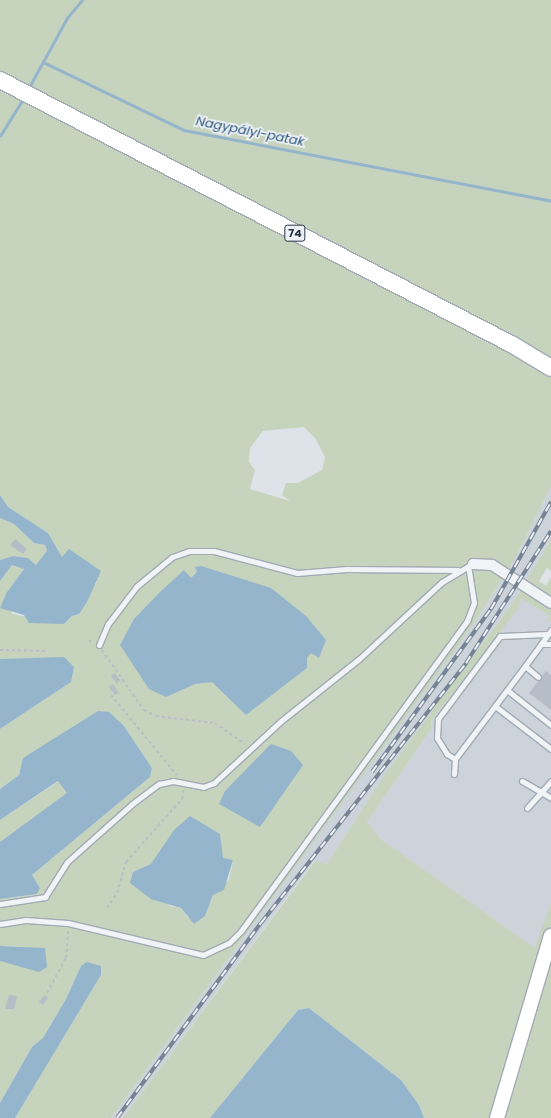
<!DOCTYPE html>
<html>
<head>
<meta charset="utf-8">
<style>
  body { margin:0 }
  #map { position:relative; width:551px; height:1118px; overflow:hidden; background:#dee3e9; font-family:Poppins,sans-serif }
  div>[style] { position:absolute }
  .built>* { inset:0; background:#ccd3db }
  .green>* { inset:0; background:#c6d4be }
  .water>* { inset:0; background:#95b5cd }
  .stream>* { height:2.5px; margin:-1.25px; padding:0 1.25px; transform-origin:1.25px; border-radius:1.25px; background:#95b5cd }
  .building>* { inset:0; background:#b5bdc7; transform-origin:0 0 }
  .path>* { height:1.5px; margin-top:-0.75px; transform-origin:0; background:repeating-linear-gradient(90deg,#b8bec4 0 3px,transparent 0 6px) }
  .roads { filter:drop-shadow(1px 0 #a3aab4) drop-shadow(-1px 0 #a3aab4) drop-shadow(0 1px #a3aab4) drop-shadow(0 -1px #a3aab4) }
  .service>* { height:5px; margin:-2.5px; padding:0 2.5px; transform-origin:2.5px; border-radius:2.5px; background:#f1f4f7 }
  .minor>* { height:10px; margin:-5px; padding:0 5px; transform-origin:5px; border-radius:5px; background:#f1f4f7 }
  .secondary>* { height:14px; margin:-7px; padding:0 7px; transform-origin:7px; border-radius:7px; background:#fff }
  .primary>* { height:16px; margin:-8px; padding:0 8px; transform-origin:8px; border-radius:8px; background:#fff }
  .rail>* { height:4px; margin-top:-2px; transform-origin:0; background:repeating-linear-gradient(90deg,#eef2f7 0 8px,#768494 0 16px); box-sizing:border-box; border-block:1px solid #768494 }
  span { translate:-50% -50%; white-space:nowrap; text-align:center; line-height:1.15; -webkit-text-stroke:3.5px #eef2f7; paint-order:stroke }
  .shield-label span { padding:1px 3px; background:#eef2f7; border:1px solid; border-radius:3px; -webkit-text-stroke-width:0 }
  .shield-label { font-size:11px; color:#253242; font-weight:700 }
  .water-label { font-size:13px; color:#2b557a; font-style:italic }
</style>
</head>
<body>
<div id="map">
  <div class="built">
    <div style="clip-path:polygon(551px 487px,551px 540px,512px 604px,387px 771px,327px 864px,314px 861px,123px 1118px,111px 1118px,472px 627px,517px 555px)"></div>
    <div style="clip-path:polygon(521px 599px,550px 616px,547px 620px,551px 622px,551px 903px,536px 949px,382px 840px,367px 822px,432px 728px,431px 721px,517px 609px)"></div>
  </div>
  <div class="green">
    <div style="clip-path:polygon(evenodd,0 0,551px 0,551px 487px,517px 555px,472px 627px,111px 1118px,15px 1118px,101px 975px,81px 966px,66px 999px,43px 1038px,32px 1047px,0 1103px,0 961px,17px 965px,25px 947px,0 946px,0 899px,37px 894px,40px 888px,32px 875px,150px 777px,152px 768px,124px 726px,23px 758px,19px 775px,0 789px,0 729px,71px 682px,27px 660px,0 659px,0 581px,12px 564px,24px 569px,7px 592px,12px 614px,64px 624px,87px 602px,91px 588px,97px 582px,62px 557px,48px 533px,8px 507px,0 495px,0 0,304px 427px,315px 438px,325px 457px,322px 470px,298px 483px,286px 483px,282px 495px,290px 501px,250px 489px,255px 470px,249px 462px,250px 448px,263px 431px,304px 427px,0 0,160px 851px,220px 851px,223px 859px,233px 860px,229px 880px,213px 895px,205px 916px,188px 918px,181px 908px,170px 906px,133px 872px,152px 864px,160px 851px)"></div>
    <div style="clip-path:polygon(0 518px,14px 524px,34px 543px,45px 545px,47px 551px,43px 559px,36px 565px,28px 558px,13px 556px,0 560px)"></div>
    <div style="clip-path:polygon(551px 540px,551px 571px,547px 568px,539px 581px,546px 586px,551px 577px,551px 622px,547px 620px,550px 616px,521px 599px,518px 609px,431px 721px,432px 728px,367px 822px,382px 840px,535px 948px,551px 903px,551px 1118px,424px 1118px,419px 1105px,401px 1080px,309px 1008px,298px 1010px,210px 1118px,123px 1118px,315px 861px,327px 864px,387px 771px,512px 604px)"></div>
    <div style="clip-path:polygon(59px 781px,68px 793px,0 842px,0 820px)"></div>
  </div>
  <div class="water">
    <div style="clip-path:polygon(0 495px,8px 507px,48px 533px,62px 557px,69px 549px,101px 571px,87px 602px,79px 614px,72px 616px,64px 624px,29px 623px,24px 615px,0 608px,7px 592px,24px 569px,12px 565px,0 581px,0 560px,13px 556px,28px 558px,36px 565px,47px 551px,45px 545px,34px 543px,14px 524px,0 518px)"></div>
    <div style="clip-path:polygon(201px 566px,271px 588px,306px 616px,326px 640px,319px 658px,311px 653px,307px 658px,307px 668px,246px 715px,212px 682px,195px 684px,166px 697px,149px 689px,120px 645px,134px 619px,159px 593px,184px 570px,191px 578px,197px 572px,195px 567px)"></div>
    <div style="clip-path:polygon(64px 657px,74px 667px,71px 682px,0 729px,0 659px)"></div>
    <div style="clip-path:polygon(98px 711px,109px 712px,124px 726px,152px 768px,150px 777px,32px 875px,40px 888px,37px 894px,0 899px,0 842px,67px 793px,58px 781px,0 820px,0 789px,19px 775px,23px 758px)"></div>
    <div style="clip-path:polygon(271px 744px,291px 751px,303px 765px,260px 827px,219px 804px,225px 791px)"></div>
    <div style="clip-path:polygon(190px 816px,220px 834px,223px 858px,233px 860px,224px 890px,213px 895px,205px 916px,194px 924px,181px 908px,151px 899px,130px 883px,133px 872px,151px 864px,174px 830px)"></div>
    <div style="clip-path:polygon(0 946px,45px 948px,47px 967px,39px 972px,0 961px)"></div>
    <div style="clip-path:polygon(87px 962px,101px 966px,101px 975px,15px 1118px,0 1118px,0 1103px,32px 1047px,43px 1038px,66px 999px,81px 966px)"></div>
    <div style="clip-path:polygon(309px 1008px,401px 1080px,419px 1105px,424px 1118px,210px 1118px,298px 1010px)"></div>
  </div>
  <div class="stream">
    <div style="left:43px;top:62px;width:50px;rotate:-61.4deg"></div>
    <div style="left:67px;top:18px;width:23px;rotate:-50deg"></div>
    <div style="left:28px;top:89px;width:31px;rotate:-61deg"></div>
    <div style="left:43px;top:62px;width:157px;rotate:25.7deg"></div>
    <div style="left:184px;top:130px;width:374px;rotate:10.9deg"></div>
    <div style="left:0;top:136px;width:44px;rotate:-58.1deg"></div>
  </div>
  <div class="building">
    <div style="clip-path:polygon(15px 539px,27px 549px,23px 554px,10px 545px)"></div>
    <div style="clip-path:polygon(546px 671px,551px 675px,551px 710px,529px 693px)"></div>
    <div style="left:115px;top:673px;width:9px;height:5px;rotate:54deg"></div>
    <div style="clip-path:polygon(113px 684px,119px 693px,115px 695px,109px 687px)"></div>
    <div style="clip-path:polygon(9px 995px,17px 996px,14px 1009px,5px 1009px)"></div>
    <div style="clip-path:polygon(44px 995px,48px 997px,43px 1005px,39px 1002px)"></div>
  </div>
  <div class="path">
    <div style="left:89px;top:640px;width:5px;rotate:37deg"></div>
    <div style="left:0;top:650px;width:46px;rotate:1.2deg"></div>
    <div style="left:102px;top:650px;width:73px;rotate:55deg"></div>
    <div style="left:144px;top:710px;width:13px;rotate:27deg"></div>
    <div style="left:156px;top:716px;width:59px;rotate:6.8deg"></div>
    <div style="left:215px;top:723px;width:37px;rotate:35deg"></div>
    <div style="left:111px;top:695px;width:104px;rotate:50.5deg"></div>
    <div style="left:107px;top:908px;width:18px;rotate:-56deg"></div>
    <div style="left:117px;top:893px;width:32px;rotate:-74deg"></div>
    <div style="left:126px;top:862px;width:84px;rotate:-48.4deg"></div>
    <div style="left:182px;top:799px;width:10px;rotate:-84deg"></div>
    <div style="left:47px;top:993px;width:40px;rotate:-62deg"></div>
    <div style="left:66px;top:958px;width:28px;rotate:-86deg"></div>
  </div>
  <div class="roads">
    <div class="service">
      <div style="left:548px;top:634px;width:48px;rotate:177.6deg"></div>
      <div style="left:500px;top:636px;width:104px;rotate:126.8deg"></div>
      <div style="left:438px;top:719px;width:19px;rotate:93deg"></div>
      <div style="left:437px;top:738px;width:19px;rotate:58deg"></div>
      <div style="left:447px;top:754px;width:9px;rotate:32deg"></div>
      <div style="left:455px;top:759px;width:116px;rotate:-53deg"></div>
      <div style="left:525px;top:666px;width:27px;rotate:-54deg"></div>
      <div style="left:541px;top:644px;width:17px;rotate:-54deg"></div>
      <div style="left:541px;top:644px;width:10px"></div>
      <div style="left:99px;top:645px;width:23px;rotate:-67deg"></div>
      <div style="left:108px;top:624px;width:48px;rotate:-52.7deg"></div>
      <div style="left:137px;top:586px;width:45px;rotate:-39.6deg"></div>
      <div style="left:172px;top:557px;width:18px;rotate:-19deg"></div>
      <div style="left:189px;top:551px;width:25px"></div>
      <div style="left:214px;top:551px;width:86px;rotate:14.8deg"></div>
      <div style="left:297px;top:573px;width:50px;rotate:-4.6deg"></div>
      <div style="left:347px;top:569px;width:111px;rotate:0.5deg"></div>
      <div style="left:525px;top:666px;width:17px;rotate:40deg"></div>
      <div style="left:507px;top:690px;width:56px;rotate:38.5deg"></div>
      <div style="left:495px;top:706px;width:71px;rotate:37.5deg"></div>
      <div style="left:454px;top:774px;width:15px;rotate:-86deg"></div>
      <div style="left:522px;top:781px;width:34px;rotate:30deg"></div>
      <div style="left:527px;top:808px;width:36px;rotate:-48deg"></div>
      <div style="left:0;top:904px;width:46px;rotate:-8.8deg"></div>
      <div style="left:45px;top:897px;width:41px;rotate:-57.8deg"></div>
      <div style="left:67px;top:862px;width:87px;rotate:-41.7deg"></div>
      <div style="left:132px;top:804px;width:34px;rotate:-37deg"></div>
      <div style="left:159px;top:784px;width:14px;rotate:-12deg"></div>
      <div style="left:173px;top:781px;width:31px;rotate:11deg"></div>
      <div style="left:203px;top:787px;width:12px;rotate:-20deg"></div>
      <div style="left:214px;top:783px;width:91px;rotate:-42.8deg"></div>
      <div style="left:281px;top:721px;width:100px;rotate:-38.5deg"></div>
      <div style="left:359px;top:659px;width:113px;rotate:-42.9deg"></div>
      <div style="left:442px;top:582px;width:33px;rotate:-31deg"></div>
      <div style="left:0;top:924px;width:26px;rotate:-9deg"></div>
      <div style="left:26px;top:920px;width:42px;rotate:4.1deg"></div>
      <div style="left:68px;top:923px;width:139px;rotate:13.3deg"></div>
      <div style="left:203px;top:955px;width:29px;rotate:-25deg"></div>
      <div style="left:229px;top:943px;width:17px;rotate:-45deg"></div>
      <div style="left:241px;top:931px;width:384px;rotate:-53.9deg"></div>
      <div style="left:467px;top:621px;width:19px;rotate:-69deg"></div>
      <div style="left:474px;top:603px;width:37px;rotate:-99deg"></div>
    </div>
    <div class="minor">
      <div style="left:473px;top:564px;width:19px;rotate:3deg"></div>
      <div style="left:492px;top:565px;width:70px;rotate:32.8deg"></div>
    </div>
    <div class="secondary">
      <div style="left:497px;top:1118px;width:190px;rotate:-73.5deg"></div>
    </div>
    <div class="primary">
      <div style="left:0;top:80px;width:577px;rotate:27.32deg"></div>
      <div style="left:513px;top:345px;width:44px;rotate:31.2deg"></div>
    </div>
  </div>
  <div class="rail">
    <div style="left:372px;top:772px;width:202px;rotate:-53.9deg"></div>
    <div style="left:491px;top:609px;width:123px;rotate:-60.7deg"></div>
    <div style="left:117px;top:1118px;width:242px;rotate:-53.6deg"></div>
    <div style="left:261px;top:923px;width:331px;rotate:-51.7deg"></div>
    <div style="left:466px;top:663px;width:157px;rotate:-57.2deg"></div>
  </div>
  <div class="shield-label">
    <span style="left:295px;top:233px">74</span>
  </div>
  <div class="water-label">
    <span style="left:250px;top:132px;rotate:11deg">Nagypályi-patak</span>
  </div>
</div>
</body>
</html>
